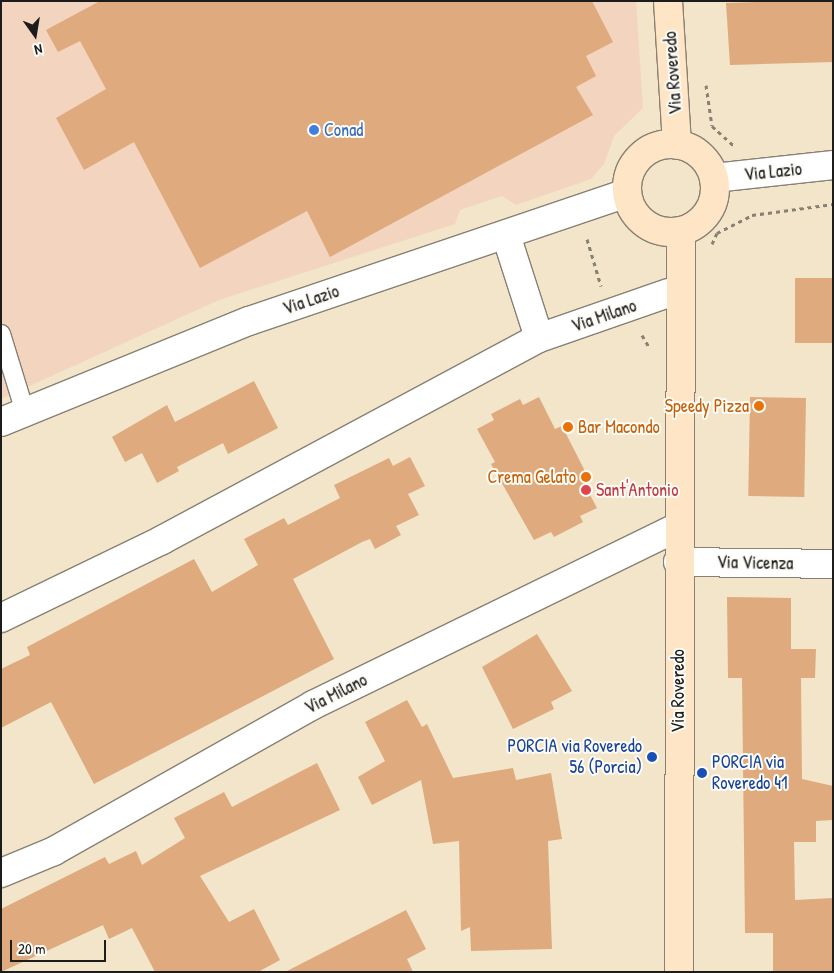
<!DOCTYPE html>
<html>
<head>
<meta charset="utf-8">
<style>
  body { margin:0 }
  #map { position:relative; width:834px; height:973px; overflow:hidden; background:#f2e5ca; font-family:"Patrick Hand",sans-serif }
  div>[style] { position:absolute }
  .built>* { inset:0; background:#f3d4bf }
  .building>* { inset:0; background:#deaa7e; transform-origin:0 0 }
  .path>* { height:3px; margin-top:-1.5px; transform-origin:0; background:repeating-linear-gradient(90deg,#878073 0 4px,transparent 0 8px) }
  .roads { filter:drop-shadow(1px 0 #878073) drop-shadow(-1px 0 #878073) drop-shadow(0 1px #878073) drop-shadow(0 -1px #878073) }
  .lane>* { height:18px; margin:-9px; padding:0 9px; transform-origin:9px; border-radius:9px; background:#fff }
  .street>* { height:28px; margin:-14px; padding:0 14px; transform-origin:14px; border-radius:14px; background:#fff }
  .secondary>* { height:28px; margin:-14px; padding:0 14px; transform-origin:14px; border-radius:14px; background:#fee5c5 }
  .secondary>.ring { margin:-14px; padding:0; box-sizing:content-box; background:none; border:28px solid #fee5c5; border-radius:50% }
  .dots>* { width:14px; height:14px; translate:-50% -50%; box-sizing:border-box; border:2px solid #fdfcf7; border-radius:50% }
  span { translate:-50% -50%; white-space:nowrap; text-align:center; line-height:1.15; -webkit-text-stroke:4px #fdfcf7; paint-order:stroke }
  .street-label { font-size:18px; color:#1c1c1c }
  .shop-label { font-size:18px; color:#366cbe }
  .left { translate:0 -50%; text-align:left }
  .food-label { font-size:18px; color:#c56008 }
  .right { translate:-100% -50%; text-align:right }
  .health-label { font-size:18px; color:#be3a42 }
  .transit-label { font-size:18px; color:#164399 }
  .frame { position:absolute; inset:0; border:2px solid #1c1c1c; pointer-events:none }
  .north { position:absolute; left:10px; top:10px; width:50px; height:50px; -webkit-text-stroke:4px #fdfcf7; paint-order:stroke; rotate:167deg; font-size:14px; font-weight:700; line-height:20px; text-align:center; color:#1c1c1c }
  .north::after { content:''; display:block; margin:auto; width:18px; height:22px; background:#1c1c1c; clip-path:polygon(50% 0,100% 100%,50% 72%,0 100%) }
  .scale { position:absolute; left:10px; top:940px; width:96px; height:22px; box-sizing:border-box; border:2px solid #1c1c1c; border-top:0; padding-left:6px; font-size:15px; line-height:18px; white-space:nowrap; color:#1c1c1c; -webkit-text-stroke:4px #fdfcf7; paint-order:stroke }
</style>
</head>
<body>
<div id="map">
  <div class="built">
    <div style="clip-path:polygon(1px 1px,636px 1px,643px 108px,614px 136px,604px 164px,591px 179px,516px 205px,502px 196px,460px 210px,455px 224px,219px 300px,1px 399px)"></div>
  </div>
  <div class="building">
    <div style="clip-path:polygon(100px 1px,592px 1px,613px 42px,586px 56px,596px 76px,576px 87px,593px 115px,330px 257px,307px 211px,200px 268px,134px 142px,84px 170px,56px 118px,106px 89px,80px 41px,58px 52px,46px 30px)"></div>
    <div style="clip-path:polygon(787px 1px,833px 1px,833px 62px,730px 65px,726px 3px)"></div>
    <div style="left:833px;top:278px;width:65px;height:38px;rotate:90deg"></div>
    <div style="clip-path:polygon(254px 381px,278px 428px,228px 454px,223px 443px,177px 467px,179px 471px,157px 483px,142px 453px,125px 462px,112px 437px,167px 405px,175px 422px)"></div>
    <div style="clip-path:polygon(539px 397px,555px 429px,562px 426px,586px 473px,580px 476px,597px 508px,580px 516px,583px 522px,554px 537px,551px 532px,534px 540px,491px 464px,495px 462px,477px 429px,494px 420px,491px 414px,520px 399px,523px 405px)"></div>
    <div style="left:750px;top:397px;width:56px;height:99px;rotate:1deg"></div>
    <div style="clip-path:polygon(410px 457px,425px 486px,408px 494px,419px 515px,396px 526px,401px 535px,375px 549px,370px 539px,362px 542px,293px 579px,334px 659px,94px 784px,51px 702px,1px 728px,1px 669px,30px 655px,27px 647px,194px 559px,212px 592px,258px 565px,244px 539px,284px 518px,288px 525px,340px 498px,334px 485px,389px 458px,393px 466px)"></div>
    <div style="clip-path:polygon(727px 597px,791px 598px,791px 649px,816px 649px,815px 678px,801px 678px,802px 779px,833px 786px,833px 820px,816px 821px,816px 842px,794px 842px,795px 900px,833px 898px,833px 972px,773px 972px,773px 933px,745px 933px,742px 678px,728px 678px)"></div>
    <div style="clip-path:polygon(537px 634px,572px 691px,551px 702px,554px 709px,513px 729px,482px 667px)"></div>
    <div style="clip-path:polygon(407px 700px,422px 727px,427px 724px,453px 778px,513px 768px,516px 780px,551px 773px,562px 839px,548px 841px,552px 949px,471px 951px,470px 927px,461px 931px,459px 841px,433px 844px,421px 780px,372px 805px,358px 777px,385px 761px,365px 722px)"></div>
    <div style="clip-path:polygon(317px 763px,340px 810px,200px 876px,229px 922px,254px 909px,280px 960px,258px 972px,155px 972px,132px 928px,109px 939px,103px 925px,1px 972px,1px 909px,105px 857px,109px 864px,136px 851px,142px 865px,185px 838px,174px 818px,224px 792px,232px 807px)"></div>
    <div style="clip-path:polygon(406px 910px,426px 949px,407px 959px,413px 972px,285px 972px)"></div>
  </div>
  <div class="path">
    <div style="left:706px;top:85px;width:41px;rotate:81.7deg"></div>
    <div style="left:712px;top:126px;width:30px;rotate:42deg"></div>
    <div style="left:587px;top:239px;width:49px;rotate:73.4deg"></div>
    <div style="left:712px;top:244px;width:12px;rotate:-66deg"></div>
    <div style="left:717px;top:233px;width:39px;rotate:-27deg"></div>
    <div style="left:752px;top:215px;width:82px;rotate:-7.7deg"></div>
    <div style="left:642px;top:335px;width:14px;rotate:60deg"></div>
  </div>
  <div class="roads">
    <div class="lane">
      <div style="left:1px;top:334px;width:82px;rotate:72.9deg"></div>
    </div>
    <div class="street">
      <div style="left:714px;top:178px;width:120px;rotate:-6.2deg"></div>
      <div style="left:506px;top:235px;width:108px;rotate:72.2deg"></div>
      <div style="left:539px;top:338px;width:137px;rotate:-19.2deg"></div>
      <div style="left:1px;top:422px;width:268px;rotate:-22.2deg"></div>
      <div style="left:249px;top:321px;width:399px;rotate:-18.7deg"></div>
      <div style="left:678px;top:562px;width:155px;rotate:0.7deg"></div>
      <div style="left:1px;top:618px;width:179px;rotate:-25.8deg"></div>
      <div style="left:162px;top:540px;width:428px;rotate:-28.2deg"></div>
      <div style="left:1px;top:873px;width:57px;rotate:-22.5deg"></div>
      <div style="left:54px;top:851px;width:297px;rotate:-29.4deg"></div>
      <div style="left:313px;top:705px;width:406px;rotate:-26deg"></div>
    </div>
    <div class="secondary">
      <div style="left:668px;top:1px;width:144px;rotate:86.4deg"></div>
      <div class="ring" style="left:627px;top:144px;width:60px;height:60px"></div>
      <div style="left:679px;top:972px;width:741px;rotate:-89.85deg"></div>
    </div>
  </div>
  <div class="dots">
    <div style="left:314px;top:130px;background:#3f7fe0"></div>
    <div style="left:759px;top:406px;background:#e8710a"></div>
    <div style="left:568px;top:427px;background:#e8710a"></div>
    <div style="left:586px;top:477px;background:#e8710a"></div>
    <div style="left:586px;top:490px;background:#e0444e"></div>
    <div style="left:652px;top:757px;background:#1a4fb4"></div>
    <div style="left:702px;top:773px;background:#1a4fb4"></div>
  </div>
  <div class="street-label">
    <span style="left:673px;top:73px;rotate:-94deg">Via Roveredo</span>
    <span style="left:773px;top:172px;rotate:-6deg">Via Lazio</span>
    <span style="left:311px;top:300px;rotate:-19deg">Via Lazio</span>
    <span style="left:604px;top:316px;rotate:-19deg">Via Milano</span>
    <span style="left:755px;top:563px;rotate:1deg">Via Vicenza</span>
    <span style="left:678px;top:691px;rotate:-90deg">Via Roveredo</span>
    <span style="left:336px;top:694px;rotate:-27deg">Via Milano</span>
  </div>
  <div class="shop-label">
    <span class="left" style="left:324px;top:130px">Conad</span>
  </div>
  <div class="food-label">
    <span class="right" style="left:749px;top:406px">Speedy Pizza</span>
    <span class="left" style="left:578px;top:427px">Bar Macondo</span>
    <span class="right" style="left:576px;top:477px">Crema Gelato</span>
  </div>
  <div class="health-label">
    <span class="left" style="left:596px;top:490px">Sant'Antonio</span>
  </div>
  <div class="transit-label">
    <span class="right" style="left:642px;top:757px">PORCIA via Roveredo<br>56 (Porcia)</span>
    <span class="left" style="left:712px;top:773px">PORCIA via<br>Roveredo 41</span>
  </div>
  <div class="frame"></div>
  <div class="north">N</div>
  <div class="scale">20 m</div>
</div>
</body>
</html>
